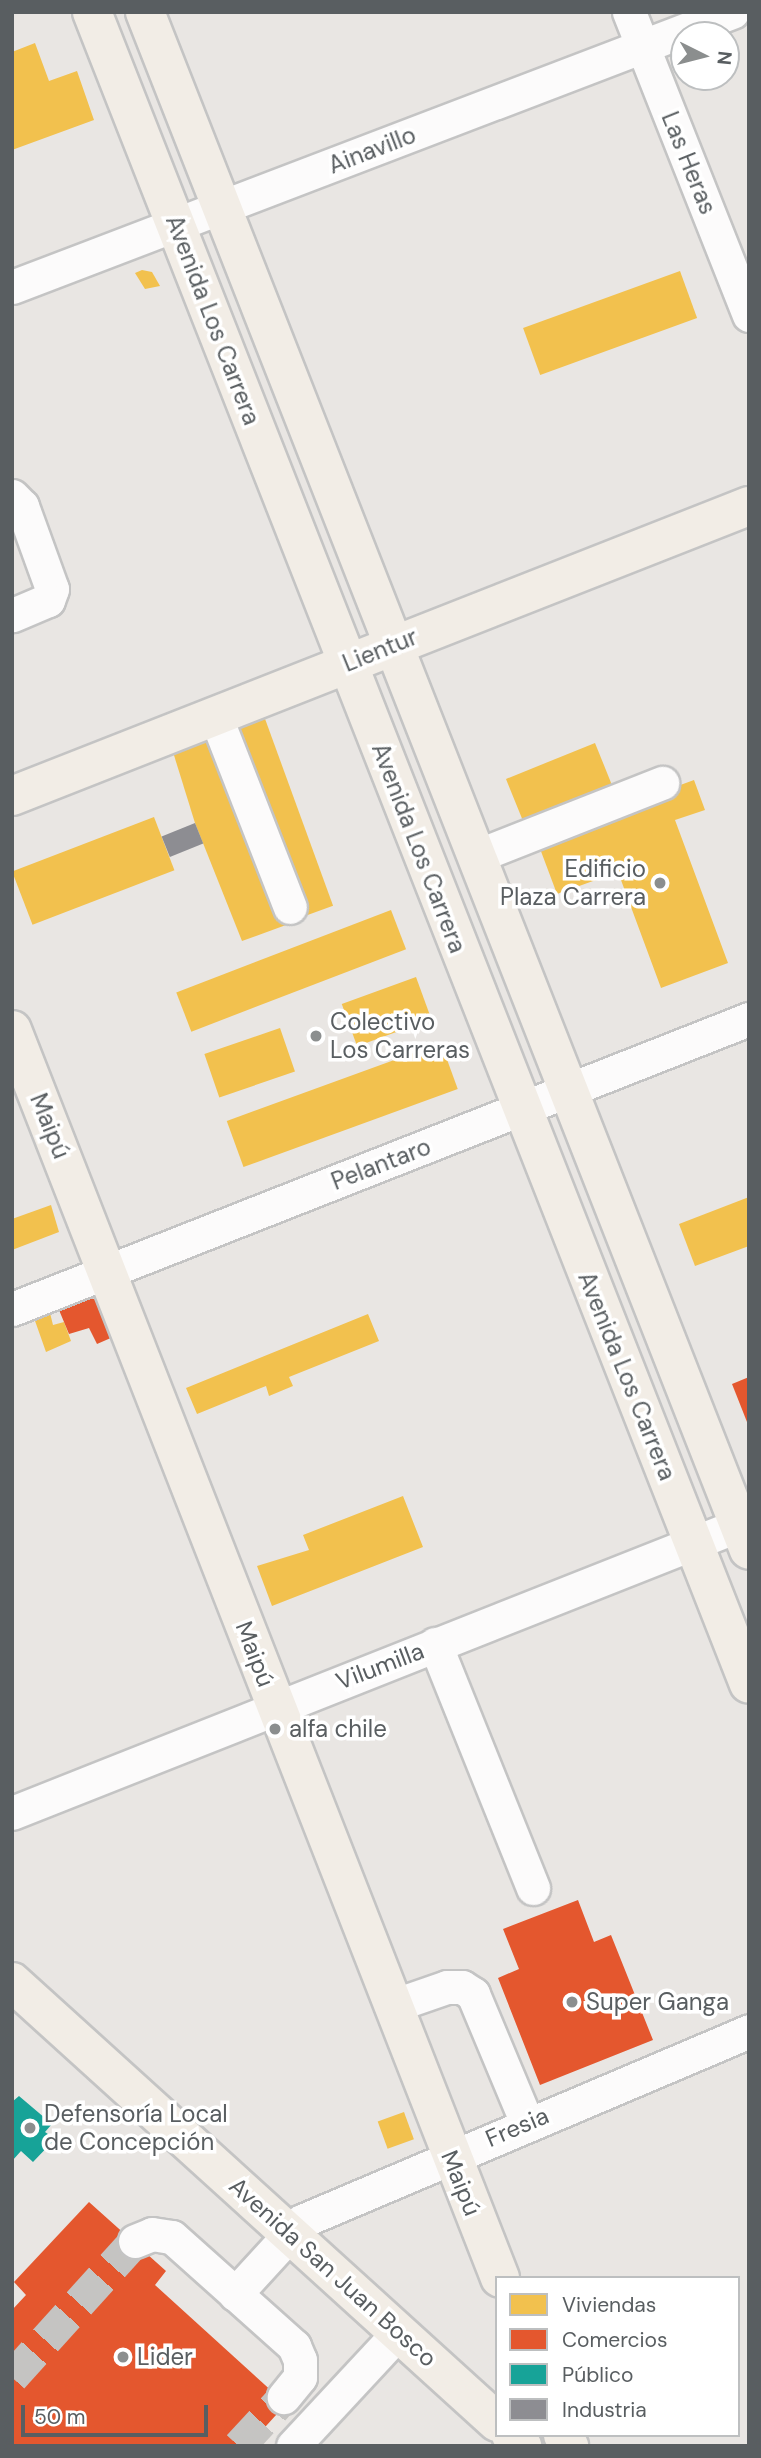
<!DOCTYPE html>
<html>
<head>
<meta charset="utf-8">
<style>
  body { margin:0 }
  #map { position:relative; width:761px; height:2458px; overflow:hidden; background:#e9e6e3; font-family:"DM Sans",sans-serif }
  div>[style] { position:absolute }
  .homes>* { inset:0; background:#f2c14e; transform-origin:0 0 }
  .shops>* { inset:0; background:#e4572e }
  .public>* { inset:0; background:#17a398 }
  .industry>* { inset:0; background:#8d8d92; transform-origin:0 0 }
  .minor-tunnel>* { height:33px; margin-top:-16.5px; transform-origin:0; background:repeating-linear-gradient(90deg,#c5c4c2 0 33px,transparent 0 50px) }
  .roads { filter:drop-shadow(2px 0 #c4c4c4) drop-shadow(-2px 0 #c4c4c4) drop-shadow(0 2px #c4c4c4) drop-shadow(0 -2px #c4c4c4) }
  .minor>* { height:33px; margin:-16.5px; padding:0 16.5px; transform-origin:16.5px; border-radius:16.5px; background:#fcfbfb }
  .major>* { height:38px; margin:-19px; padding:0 19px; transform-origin:19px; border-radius:19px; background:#f2ede6 }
  .dots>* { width:19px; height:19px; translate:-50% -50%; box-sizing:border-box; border:4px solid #fff; border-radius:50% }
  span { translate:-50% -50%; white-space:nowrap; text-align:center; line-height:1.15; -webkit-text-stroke:7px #fff; paint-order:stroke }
  .street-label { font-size:24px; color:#595e61 }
  .poi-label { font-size:24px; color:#595e61 }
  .right { translate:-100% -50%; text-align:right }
  .left { translate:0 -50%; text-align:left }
  .frame { position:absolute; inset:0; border:14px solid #595e61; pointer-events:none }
  .legend { position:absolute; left:495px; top:2276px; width:245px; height:161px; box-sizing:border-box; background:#fff; border:2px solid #bdbfc0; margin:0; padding:9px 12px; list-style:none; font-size:21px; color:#595e61 }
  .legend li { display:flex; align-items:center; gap:14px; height:35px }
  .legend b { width:35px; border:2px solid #bdbfc0 }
  .north { position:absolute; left:670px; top:21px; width:70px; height:70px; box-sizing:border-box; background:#fff; border:2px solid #bdbfc0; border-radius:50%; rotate:96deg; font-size:19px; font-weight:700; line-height:28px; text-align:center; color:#595e61 }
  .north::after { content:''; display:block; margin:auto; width:24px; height:32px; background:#8b8e8e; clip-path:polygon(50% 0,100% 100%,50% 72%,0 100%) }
  .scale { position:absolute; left:21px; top:2405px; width:187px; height:32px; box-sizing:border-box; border:4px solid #595e61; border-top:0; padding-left:9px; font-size:21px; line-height:24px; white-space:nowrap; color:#595e61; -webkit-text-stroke:5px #fff; paint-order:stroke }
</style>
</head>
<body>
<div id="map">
  <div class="homes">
    <div style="clip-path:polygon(35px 43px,49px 81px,77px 71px,94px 120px,12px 150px,12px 52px)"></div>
    <div style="clip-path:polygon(142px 270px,152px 272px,160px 286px,145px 289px,135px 273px)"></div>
    <div style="left:680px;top:271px;width:50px;height:167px;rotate:70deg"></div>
    <div style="left:264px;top:716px;width:202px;height:30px;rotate:70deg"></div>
    <div style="clip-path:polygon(210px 739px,286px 925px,242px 941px,195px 823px,173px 752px)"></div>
    <div style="left:595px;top:743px;width:46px;height:96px;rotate:68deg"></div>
    <div style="clip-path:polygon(694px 780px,705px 810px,675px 820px,728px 963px,661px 988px,618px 872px,557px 894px,536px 838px)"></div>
    <div style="left:154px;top:817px;width:57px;height:152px;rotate:69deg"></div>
    <div style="left:391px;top:910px;width:42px;height:230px;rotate:69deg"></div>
    <div style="left:416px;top:977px;width:45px;height:79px;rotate:70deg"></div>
    <div style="left:280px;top:1028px;width:46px;height:80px;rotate:71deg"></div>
    <div style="left:441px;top:1043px;width:49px;height:228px;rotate:70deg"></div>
    <div style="clip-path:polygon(749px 1197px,749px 1246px,695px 1266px,679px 1224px)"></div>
    <div style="clip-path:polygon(51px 1205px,59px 1232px,12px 1250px,12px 1219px)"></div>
    <div style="clip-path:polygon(50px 1313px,53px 1325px,64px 1322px,71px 1341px,46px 1352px,34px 1318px)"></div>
    <div style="clip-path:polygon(368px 1314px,379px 1341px,289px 1377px,293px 1386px,269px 1396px,266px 1386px,197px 1414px,186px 1388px)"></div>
    <div style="clip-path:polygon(403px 1496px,423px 1547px,272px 1606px,257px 1566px,309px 1550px,303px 1535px)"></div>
    <div style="left:404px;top:2112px;width:29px;height:28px;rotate:70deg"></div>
  </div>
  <div class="shops">
    <div style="clip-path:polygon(88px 1297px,100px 1301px,113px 1337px,97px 1344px,89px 1328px,69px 1334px,59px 1310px)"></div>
    <div style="clip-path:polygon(749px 1377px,749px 1427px,732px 1384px)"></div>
    <div style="clip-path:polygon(578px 1900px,594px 1942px,611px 1935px,653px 2040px,540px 2085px,498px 1978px,519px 1969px,503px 1929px)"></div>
    <div style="clip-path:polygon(89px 2202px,166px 2271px,155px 2285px,286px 2404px,248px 2446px,12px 2446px,12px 2310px,26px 2295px,14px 2282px)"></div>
  </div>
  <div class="public">
    <div style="clip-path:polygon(19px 2096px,52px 2124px,45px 2132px,55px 2139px,33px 2162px,21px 2151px,12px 2161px,12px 2102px)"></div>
  </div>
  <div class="industry">
    <div style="left:195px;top:823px;width:22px;height:36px;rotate:68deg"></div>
  </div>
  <div class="minor-tunnel">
    <div style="left:12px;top:2377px;width:183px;rotate:-47.9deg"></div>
    <div style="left:239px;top:2446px;width:67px;rotate:-47.4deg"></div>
  </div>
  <div class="roads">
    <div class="minor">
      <div style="left:629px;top:12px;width:326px;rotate:68.4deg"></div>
      <div style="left:12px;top:287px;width:771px;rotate:-20.9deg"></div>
      <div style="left:12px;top:496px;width:14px;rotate:45deg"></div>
      <div style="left:22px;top:506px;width:88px;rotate:70.1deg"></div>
      <div style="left:52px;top:589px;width:12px;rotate:110deg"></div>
      <div style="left:48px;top:600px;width:39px;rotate:157deg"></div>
      <div style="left:215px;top:715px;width:206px;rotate:68.7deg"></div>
      <div style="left:479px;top:855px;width:197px;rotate:-21.5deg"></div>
      <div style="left:12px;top:1309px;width:792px;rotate:-21.48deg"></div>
      <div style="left:435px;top:1644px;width:263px;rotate:68.1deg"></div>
      <div style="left:12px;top:1813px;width:793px;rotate:-21.61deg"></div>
      <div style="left:392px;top:2006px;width:58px;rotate:-19.1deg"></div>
      <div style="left:447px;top:1987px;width:15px"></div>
      <div style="left:462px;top:1987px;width:13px;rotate:32deg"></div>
      <div style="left:473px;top:1994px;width:140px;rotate:67.3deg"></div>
      <div style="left:135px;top:2241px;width:18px;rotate:-22deg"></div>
      <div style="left:152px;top:2234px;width:20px;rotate:9deg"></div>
      <div style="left:172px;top:2237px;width:164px;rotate:41.8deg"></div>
      <div style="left:294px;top:2346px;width:15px;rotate:67deg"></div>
      <div style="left:300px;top:2360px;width:17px;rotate:90deg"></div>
      <div style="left:300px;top:2377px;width:26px;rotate:129deg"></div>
      <div style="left:235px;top:2294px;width:99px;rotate:-47.5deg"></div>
      <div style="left:302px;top:2221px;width:486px;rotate:-23deg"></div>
      <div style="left:293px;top:2446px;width:156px;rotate:-47.1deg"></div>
    </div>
    <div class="major">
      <div style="left:92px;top:12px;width:1796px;rotate:68.55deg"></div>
      <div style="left:145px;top:12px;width:1652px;rotate:68.56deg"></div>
      <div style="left:12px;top:796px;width:792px;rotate:-21.48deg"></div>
      <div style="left:12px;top:1030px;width:1340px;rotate:68.64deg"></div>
      <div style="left:12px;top:1982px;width:655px;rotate:42.21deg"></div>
      <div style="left:511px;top:2435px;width:16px;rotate:45deg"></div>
      <div style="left:563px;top:2435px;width:13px;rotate:61deg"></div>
    </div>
  </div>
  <div class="dots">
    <div style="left:660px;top:883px;background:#8b8e8e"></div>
    <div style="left:316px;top:1036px;background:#8b8e8e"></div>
    <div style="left:275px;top:1729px;background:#8b8e8e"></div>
    <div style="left:572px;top:2002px;background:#8b8e8e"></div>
    <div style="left:30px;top:2128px;background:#8b8e8e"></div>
    <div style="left:123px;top:2357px;background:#8b8e8e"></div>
  </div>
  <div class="street-label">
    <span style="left:372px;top:150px;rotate:-21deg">Ainavillo</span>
    <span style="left:689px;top:163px;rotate:68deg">Las Heras</span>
    <span style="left:213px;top:320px;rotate:69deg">Avenida Los Carrera</span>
    <span style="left:380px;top:650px;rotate:-22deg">Lientur</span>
    <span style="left:419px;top:848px;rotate:69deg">Avenida Los Carrera</span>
    <span style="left:50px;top:1126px;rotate:68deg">Maipú</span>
    <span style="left:381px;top:1164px;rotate:-21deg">Pelantaro</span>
    <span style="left:627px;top:1376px;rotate:68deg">Avenida Los Carrera</span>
    <span style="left:255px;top:1654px;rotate:69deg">Maipú</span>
    <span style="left:380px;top:1666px;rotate:-21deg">Vilumilla</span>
    <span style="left:517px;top:2127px;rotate:-23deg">Fresia</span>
    <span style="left:461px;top:2183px;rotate:68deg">Maipú</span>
    <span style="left:333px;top:2272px;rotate:42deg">Avenida San Juan Bosco</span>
  </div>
  <div class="poi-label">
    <span class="right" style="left:646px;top:883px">Edificio<br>Plaza Carrera</span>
    <span class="left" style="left:330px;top:1036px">Colectivo<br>Los Carreras</span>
    <span class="left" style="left:289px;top:1729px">alfa chile</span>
    <span class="left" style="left:586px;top:2002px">Super Ganga</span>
    <span class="left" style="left:44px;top:2128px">Defensoría Local<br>de Concepción</span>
    <span class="left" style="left:137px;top:2357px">Lider</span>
  </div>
  <div class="frame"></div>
  <ul class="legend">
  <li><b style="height:19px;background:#f2c14e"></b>Viviendas</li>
  <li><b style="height:19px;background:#e4572e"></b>Comercios</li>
  <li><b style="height:19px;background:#17a398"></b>Público</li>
  <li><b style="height:19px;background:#8d8d92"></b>Industria</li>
  </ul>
  <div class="north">N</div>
  <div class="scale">50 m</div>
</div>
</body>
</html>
